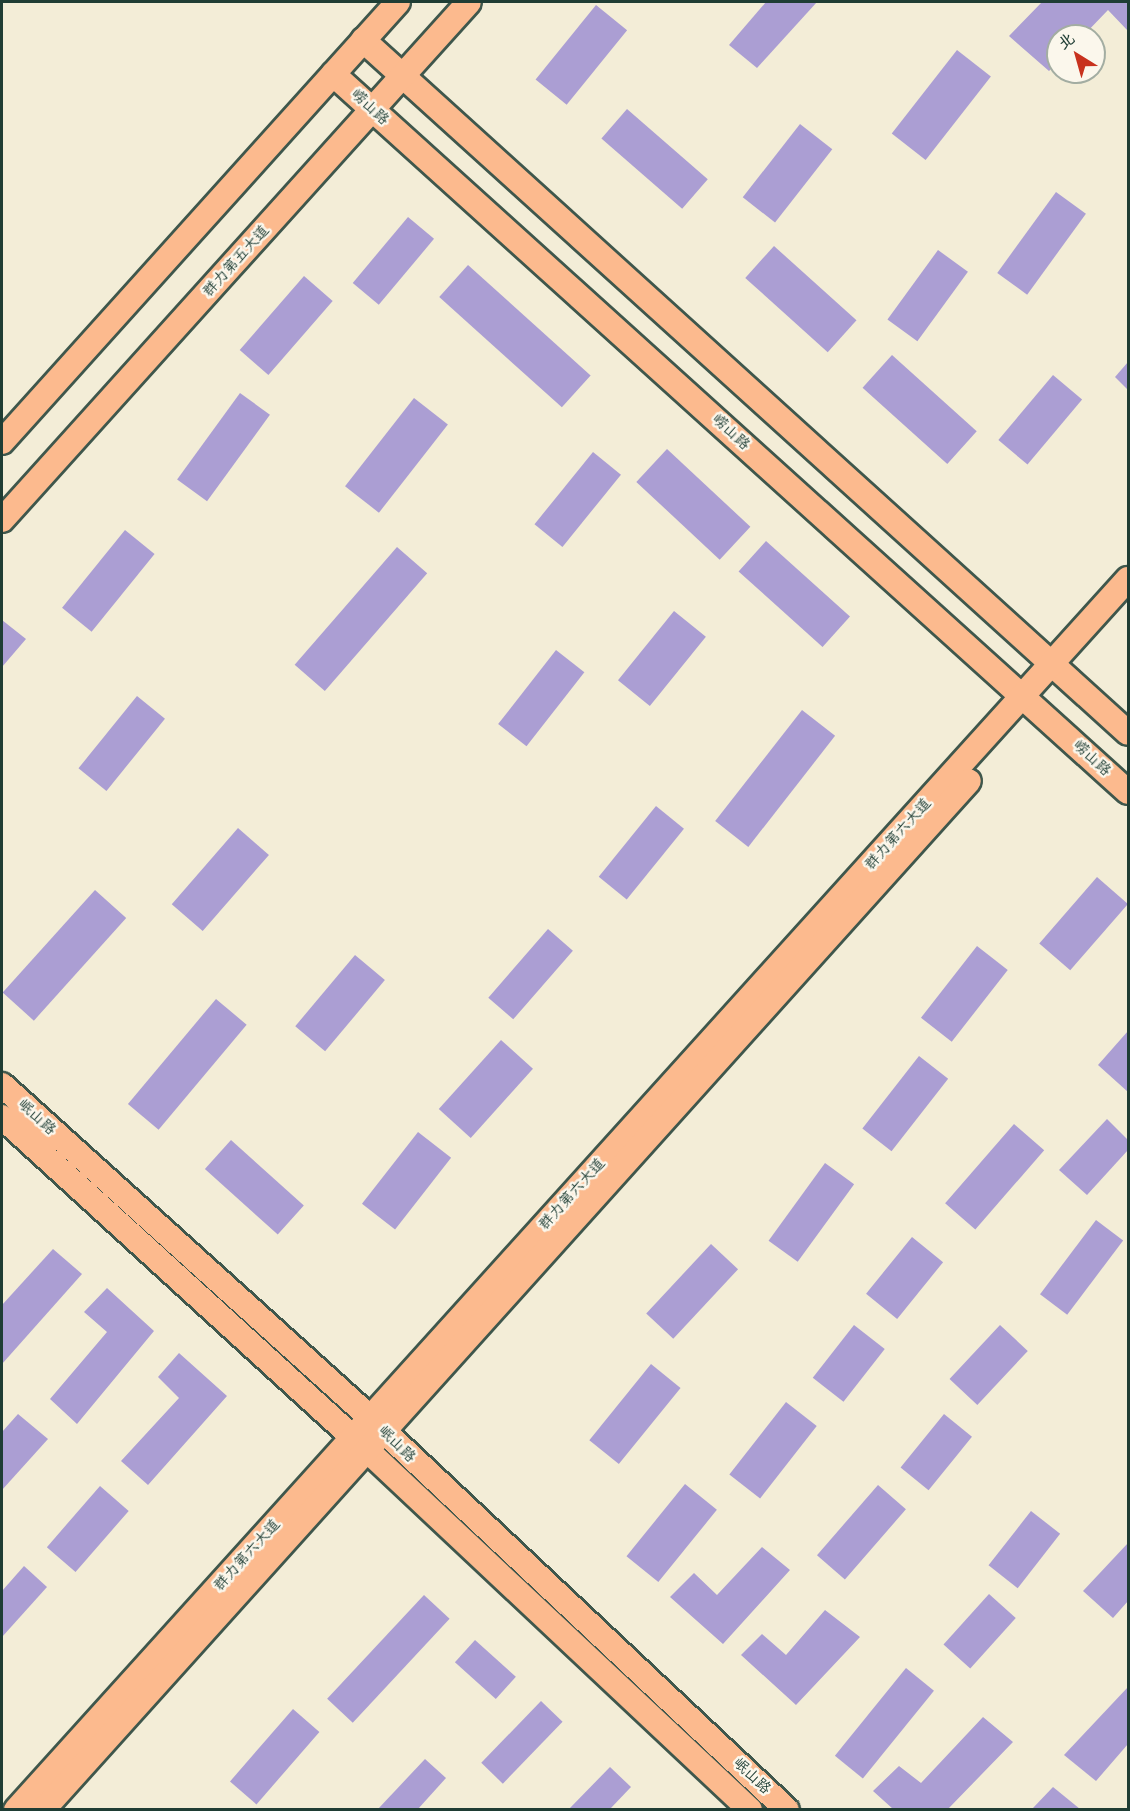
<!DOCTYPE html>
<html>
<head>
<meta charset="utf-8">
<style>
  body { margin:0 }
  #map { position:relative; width:1130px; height:1811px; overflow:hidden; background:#f3edd7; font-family:"Shantell Sans","LXGW WenKai TC",sans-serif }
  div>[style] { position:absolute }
  .building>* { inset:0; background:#ab9ed3; transform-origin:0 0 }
  .roads { filter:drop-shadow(2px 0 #3f574c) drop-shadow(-2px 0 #3f574c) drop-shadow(0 2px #3f574c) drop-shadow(0 -2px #3f574c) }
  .major>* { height:24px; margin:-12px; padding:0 12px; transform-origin:12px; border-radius:12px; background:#fcba8e }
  span { translate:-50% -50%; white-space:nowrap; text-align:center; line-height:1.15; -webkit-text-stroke:5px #fbf7ec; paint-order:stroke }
  .street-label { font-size:15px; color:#1f3d34 }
  .frame { position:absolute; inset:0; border:3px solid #1f3d34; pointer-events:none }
  .north { position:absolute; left:1046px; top:24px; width:60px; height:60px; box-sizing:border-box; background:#fbf7ec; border:2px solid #a3ada2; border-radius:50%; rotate:323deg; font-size:16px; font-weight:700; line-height:24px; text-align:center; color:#1f3d34 }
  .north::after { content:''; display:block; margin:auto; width:21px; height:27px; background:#c8321e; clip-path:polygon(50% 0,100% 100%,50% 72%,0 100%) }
</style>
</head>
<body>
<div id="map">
  <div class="building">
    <div style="clip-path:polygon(766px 2px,817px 2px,757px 68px,729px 45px)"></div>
    <div style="clip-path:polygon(1042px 2px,1128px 2px,1128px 31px,1108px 10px,1083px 36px,1058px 36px,1058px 62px,1049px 71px,1009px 36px)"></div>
    <div style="left:596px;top:5px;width:40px;height:96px;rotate:39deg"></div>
    <div style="left:957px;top:50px;width:43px;height:106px;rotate:38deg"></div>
    <div style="left:627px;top:109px;width:107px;height:39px;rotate:41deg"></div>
    <div style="left:800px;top:124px;width:41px;height:93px;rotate:38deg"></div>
    <div style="left:1056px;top:192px;width:37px;height:100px;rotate:36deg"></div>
    <div style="left:408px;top:217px;width:34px;height:86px;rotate:40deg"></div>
    <div style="left:774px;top:246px;width:111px;height:43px;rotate:42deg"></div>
    <div style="left:938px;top:250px;width:37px;height:86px;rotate:36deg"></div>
    <div style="left:468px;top:265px;width:165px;height:43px;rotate:42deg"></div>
    <div style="left:304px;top:276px;width:38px;height:98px;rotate:41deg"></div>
    <div style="left:892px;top:355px;width:114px;height:44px;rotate:42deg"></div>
    <div style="clip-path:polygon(1128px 362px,1128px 390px,1115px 377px)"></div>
    <div style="left:1053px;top:375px;width:38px;height:85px;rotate:40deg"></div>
    <div style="left:240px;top:393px;width:37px;height:107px;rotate:36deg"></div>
    <div style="left:414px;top:398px;width:43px;height:112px;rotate:38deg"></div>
    <div style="left:667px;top:449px;width:114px;height:45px;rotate:43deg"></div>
    <div style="left:593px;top:452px;width:36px;height:93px;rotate:39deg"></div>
    <div style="left:125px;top:530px;width:38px;height:100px;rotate:39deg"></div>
    <div style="left:766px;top:541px;width:113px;height:41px;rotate:42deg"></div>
    <div style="left:397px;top:547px;width:40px;height:156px;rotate:41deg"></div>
    <div style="left:674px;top:611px;width:41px;height:89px;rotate:39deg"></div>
    <div style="clip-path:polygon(2px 620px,26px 639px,2px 667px)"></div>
    <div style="left:556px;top:650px;width:36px;height:94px;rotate:38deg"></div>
    <div style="left:137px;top:696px;width:36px;height:93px;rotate:39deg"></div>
    <div style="left:802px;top:710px;width:42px;height:141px;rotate:38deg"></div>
    <div style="left:656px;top:806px;width:36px;height:91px;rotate:39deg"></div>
    <div style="left:238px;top:828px;width:41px;height:101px;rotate:41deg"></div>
    <div style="left:1097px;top:877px;width:41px;height:88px;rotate:41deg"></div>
    <div style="left:95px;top:890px;width:42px;height:138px;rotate:42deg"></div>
    <div style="left:548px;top:929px;width:33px;height:91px;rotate:41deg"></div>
    <div style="left:977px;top:946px;width:39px;height:91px;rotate:38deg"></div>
    <div style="left:355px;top:955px;width:39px;height:93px;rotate:40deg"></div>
    <div style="left:216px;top:999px;width:40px;height:137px;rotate:40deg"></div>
    <div style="clip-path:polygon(1128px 1031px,1128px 1092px,1098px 1065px)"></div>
    <div style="left:501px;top:1040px;width:43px;height:93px;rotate:42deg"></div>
    <div style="left:919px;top:1056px;width:37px;height:92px;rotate:38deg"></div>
    <div style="clip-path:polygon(1107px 1119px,1128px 1140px,1128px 1150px,1087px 1195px,1059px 1170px)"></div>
    <div style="left:1014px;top:1124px;width:40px;height:105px;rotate:41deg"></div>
    <div style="left:418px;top:1132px;width:42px;height:91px;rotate:38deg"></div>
    <div style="left:231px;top:1140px;width:98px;height:39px;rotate:42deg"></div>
    <div style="left:825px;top:1163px;width:36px;height:96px;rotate:36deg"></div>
    <div style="left:1096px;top:1220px;width:34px;height:93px;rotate:37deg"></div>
    <div style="left:912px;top:1237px;width:40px;height:73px;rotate:39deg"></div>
    <div style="left:711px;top:1244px;width:37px;height:95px;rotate:43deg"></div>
    <div style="clip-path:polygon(53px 1249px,82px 1274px,2px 1364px,2px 1305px)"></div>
    <div style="clip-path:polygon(107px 1288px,154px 1331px,77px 1424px,50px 1399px,107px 1332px,84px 1312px)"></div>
    <div style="left:854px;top:1325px;width:39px;height:67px;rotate:38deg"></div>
    <div style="left:1000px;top:1325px;width:38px;height:74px;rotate:43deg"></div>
    <div style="clip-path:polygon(179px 1353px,227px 1396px,148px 1485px,121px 1461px,179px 1398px,158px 1377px)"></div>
    <div style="left:651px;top:1364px;width:38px;height:98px;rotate:39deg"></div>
    <div style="left:786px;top:1402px;width:39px;height:92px;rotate:38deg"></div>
    <div style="clip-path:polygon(18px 1414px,48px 1439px,2px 1490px,2px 1432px)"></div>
    <div style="left:944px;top:1414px;width:36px;height:69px;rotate:39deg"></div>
    <div style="left:685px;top:1484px;width:41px;height:93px;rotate:39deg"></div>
    <div style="left:878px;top:1485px;width:37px;height:93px;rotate:41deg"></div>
    <div style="left:100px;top:1486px;width:38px;height:81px;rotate:41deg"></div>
    <div style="left:1031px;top:1511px;width:37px;height:69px;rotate:38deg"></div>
    <div style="clip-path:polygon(1128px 1543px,1128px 1601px,1113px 1618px,1083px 1591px)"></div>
    <div style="clip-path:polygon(762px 1547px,790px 1570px,723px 1644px,670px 1597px,694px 1573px,717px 1595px)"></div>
    <div style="clip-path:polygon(24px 1566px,47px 1587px,2px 1637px,2px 1591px)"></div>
    <div style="left:989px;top:1594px;width:36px;height:68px;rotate:42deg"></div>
    <div style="left:424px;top:1595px;width:35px;height:142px;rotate:43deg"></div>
    <div style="clip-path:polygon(825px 1610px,860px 1637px,796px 1705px,741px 1655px,762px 1634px,786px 1655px)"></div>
    <div style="left:475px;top:1640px;width:55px;height:30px;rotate:42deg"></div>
    <div style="left:906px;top:1668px;width:36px;height:113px;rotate:39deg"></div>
    <div style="clip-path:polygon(1128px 1687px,1128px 1744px,1096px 1781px,1064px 1755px)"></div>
    <div style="left:541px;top:1701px;width:30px;height:86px;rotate:44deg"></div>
    <div style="left:293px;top:1709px;width:35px;height:96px;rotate:41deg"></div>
    <div style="clip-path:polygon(983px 1717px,1013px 1742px,948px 1809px,893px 1809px,873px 1791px,899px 1766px,921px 1783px)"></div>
    <div style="clip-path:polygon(425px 1759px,446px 1778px,418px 1809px,378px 1809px)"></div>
    <div style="clip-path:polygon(610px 1767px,631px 1787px,610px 1809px,569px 1809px)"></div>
    <div style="clip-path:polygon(1053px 1787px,1080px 1809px,1032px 1809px)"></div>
  </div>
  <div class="roads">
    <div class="major">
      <div style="left:363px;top:40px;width:1032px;rotate:42.17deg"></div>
      <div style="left:333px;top:74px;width:1071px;rotate:42.09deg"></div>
      <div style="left:2px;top:442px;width:592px;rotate:-48.01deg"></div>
      <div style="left:2px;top:520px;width:697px;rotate:-47.96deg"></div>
      <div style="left:2px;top:1085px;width:496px;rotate:42.1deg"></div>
      <div style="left:370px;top:1418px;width:572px;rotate:43.23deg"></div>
      <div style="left:2px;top:1117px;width:495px;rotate:42.4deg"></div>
      <div style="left:368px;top:1451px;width:524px;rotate:43.22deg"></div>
      <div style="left:16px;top:1810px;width:1659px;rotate:-47.91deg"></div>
      <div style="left:43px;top:1810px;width:1384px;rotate:-48.02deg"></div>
    </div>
  </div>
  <div class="street-label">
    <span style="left:370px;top:107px;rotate:42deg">崂山路</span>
    <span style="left:236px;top:261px;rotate:-48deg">群力第五大道</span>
    <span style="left:731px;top:432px;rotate:42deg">崂山路</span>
    <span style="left:1092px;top:758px;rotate:42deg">崂山路</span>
    <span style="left:898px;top:834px;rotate:-48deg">群力第六大道</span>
    <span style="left:37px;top:1117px;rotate:42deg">岷山路</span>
    <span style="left:572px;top:1194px;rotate:-48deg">群力第六大道</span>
    <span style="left:397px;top:1444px;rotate:44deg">岷山路</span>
    <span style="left:247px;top:1555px;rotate:-48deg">群力第六大道</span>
    <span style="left:752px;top:1776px;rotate:43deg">岷山路</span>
  </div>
  <div class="frame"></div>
  <div class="north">北</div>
</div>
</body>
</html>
